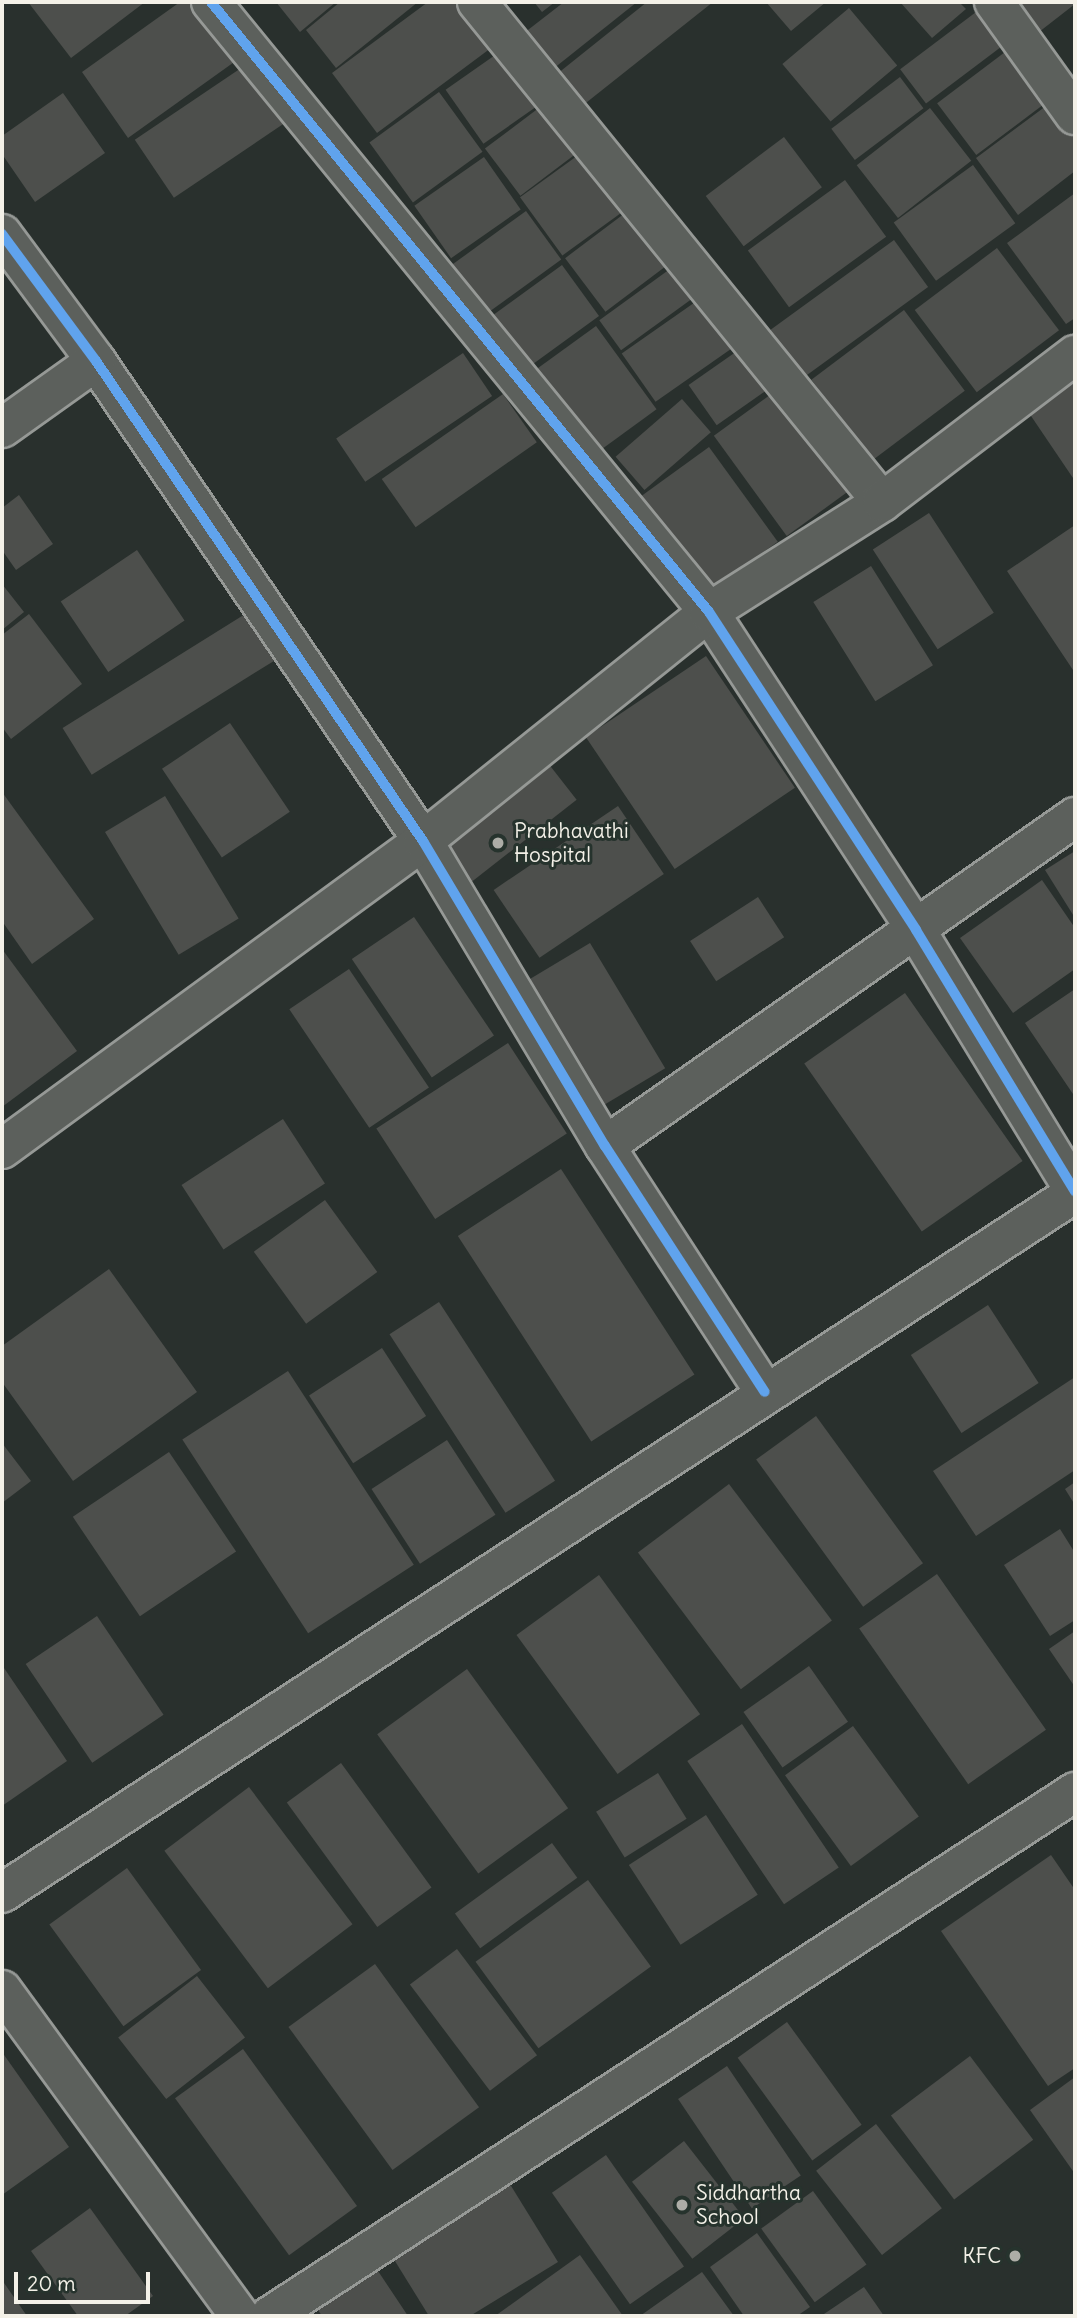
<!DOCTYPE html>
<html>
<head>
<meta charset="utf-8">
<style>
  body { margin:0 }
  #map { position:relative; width:1077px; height:2318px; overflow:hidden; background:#29302d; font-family:Delius,sans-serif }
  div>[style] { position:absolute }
  .building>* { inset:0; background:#4d4f4c; transform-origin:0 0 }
  .roads { filter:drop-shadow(2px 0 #969996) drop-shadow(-2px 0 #969996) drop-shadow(0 2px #969996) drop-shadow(0 -2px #969996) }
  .street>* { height:38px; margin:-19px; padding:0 19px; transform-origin:19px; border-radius:19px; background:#5c605c }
  .cycleway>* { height:10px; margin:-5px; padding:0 5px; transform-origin:5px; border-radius:5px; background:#60a3ed }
  .dots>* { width:19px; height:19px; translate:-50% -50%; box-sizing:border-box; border:4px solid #26332d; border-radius:50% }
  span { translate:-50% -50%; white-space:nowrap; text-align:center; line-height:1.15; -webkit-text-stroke:6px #26332d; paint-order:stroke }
  .poi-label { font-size:21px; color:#f4f1e8 }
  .left { translate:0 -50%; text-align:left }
  .right { translate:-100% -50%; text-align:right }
  .frame { position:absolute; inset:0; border:4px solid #f4f1e8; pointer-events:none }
  .scale { position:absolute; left:14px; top:2272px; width:136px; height:32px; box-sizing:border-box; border:4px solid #f4f1e8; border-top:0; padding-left:9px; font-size:21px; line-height:24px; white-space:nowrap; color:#f4f1e8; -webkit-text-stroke:5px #26332d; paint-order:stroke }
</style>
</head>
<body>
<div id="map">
  <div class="building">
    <div style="clip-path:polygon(28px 2px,145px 2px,71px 58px)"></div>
    <div style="clip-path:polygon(180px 2px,206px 2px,244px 55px,128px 138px,82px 72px)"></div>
    <div style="clip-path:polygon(276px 2px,336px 2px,300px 32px)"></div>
    <div style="clip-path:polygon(340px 2px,418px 2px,336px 68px,306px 30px)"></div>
    <div style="clip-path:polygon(428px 2px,463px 2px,495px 45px,377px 133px,332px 73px)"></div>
    <div style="clip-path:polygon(534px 2px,555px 2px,542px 12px)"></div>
    <div style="clip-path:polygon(564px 2px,637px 2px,553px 69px,524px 33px)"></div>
    <div style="clip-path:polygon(647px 2px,713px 2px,577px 110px,552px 78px)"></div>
    <div style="clip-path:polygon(766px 2px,826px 2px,791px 31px)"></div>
    <div style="clip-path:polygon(900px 2px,959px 2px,966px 9px,932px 38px)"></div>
    <div style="clip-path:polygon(1015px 2px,1075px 2px,1075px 4px,1039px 32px)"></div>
    <div style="left:988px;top:3px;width:43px;height:110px;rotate:53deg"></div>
    <div style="left:849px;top:8px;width:75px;height:87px;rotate:50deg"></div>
    <div style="left:1017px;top:43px;width:65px;height:100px;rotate:53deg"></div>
    <div style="left:498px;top:53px;width:66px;height:64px;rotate:55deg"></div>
    <div style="left:250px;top:62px;width:70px;height:139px;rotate:56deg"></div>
    <div style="left:900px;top:77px;width:39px;height:86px;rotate:53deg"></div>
    <div style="left:439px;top:92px;width:74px;height:86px;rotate:54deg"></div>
    <div style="clip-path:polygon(63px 93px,105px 153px,35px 202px,2px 154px,2px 136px)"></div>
    <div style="left:552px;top:98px;width:59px;height:84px;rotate:53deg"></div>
    <div style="clip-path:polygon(1050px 103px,1075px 137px,1075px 171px,1018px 215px,976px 158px)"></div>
    <div style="left:930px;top:108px;width:67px;height:93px;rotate:52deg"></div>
    <div style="left:784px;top:137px;width:63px;height:98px;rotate:53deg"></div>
    <div style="left:588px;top:148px;width:72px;height:84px;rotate:54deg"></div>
    <div style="left:484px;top:157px;width:64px;height:85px;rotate:55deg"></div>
    <div style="left:973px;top:165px;width:72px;height:98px;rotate:54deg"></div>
    <div style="left:845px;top:180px;width:70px;height:120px;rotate:54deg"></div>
    <div style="clip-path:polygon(1075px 193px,1075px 318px,1066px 324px,1007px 243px)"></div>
    <div style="left:641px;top:201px;width:67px;height:95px;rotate:53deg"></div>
    <div style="left:526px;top:211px;width:60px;height:92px;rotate:54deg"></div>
    <div style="left:894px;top:240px;width:58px;height:165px;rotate:54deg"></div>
    <div style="left:997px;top:248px;width:103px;height:103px;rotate:53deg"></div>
    <div style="left:681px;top:261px;width:37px;height:101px;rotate:54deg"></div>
    <div style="left:562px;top:265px;width:63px;height:85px;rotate:54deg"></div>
    <div style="left:711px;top:291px;width:59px;height:109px;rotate:55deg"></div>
    <div style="left:904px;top:310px;width:101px;height:116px;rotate:53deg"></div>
    <div style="left:596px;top:326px;width:103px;height:75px;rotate:54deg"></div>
    <div style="left:750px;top:342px;width:49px;height:75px;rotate:55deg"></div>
    <div style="left:463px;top:353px;width:52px;height:153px;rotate:56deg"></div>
    <div style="clip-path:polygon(1075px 382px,1075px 481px,1029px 413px)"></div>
    <div style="left:781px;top:387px;width:124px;height:83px;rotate:54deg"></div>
    <div style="left:503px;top:394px;width:59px;height:148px;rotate:55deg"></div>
    <div style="left:682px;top:399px;width:44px;height:88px;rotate:49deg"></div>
    <div style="left:709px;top:447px;width:117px;height:84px;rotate:54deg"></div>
    <div style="clip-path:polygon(19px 495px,53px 544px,16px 570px,2px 550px,2px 508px)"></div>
    <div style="left:929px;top:513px;width:119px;height:67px;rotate:57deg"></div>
    <div style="clip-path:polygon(1075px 525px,1075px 673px,1007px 571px)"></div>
    <div style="left:137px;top:550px;width:85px;height:92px;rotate:56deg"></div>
    <div style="left:871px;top:566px;width:117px;height:68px;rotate:58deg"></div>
    <div style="clip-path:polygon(2px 584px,24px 612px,2px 630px)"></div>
    <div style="left:250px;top:611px;width:55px;height:221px;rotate:58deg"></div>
    <div style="clip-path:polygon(29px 614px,82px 684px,11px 739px,2px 727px,2px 635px)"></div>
    <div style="left:706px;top:656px;width:159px;height:145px;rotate:56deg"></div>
    <div style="left:230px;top:723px;width:107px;height:82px;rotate:56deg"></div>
    <div style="left:544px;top:758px;width:53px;height:142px;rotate:52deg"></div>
    <div style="clip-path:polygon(2px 792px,94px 919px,32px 964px,2px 921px)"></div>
    <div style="left:165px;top:796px;width:143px;height:70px;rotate:59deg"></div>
    <div style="left:618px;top:806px;width:82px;height:150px;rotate:56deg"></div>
    <div style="clip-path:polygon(1075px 851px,1075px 918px,1045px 870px)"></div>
    <div style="clip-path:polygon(1042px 880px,1075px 928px,1075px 969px,1013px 1013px,960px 938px)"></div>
    <div style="left:758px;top:897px;width:48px;height:81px;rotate:57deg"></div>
    <div style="left:414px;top:917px;width:143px;height:75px;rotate:56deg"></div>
    <div style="left:590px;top:943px;width:146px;height:73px;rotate:59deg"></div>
    <div style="clip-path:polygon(2px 949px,77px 1051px,2px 1107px)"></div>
    <div style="left:349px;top:969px;width:143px;height:72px;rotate:56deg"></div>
    <div style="clip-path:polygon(1075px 989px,1075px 1097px,1025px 1023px)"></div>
    <div style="left:905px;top:993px;width:205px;height:123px;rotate:55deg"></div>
    <div style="left:508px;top:1043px;width:108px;height:157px;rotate:57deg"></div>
    <div style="left:283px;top:1119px;width:77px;height:121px;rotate:57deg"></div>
    <div style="left:561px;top:1169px;width:245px;height:123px;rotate:57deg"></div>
    <div style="left:325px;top:1200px;width:89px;height:88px;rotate:54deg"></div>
    <div style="clip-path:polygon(109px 1269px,197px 1392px,73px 1481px,2px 1382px,2px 1346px)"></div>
    <div style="left:439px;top:1302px;width:213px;height:59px;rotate:57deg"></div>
    <div style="left:988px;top:1305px;width:93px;height:92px;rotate:57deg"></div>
    <div style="left:382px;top:1348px;width:81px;height:87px;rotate:57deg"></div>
    <div style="left:288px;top:1371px;width:231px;height:126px;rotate:57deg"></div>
    <div style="clip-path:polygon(1075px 1377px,1075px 1470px,976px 1536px,933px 1471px)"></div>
    <div style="left:816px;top:1416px;width:182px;height:74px;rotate:54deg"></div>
    <div style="left:447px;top:1440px;width:89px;height:90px;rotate:57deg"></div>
    <div style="clip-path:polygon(2px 1443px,31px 1481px,2px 1503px)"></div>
    <div style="left:169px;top:1452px;width:120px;height:116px;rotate:56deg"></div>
    <div style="clip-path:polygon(1075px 1482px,1075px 1505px,1065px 1489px)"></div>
    <div style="left:729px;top:1484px;width:171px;height:114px;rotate:53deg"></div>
    <div style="clip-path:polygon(1060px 1529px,1075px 1553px,1075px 1620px,1050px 1636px,1004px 1565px)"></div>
    <div style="left:937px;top:1574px;width:190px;height:95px;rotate:55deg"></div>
    <div style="left:599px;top:1575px;width:172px;height:102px;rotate:54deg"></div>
    <div style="left:97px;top:1616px;width:119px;height:86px;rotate:56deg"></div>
    <div style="clip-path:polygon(1075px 1631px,1075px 1687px,1049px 1649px)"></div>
    <div style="clip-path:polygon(2px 1665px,67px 1761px,2px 1806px)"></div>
    <div style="left:809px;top:1666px;width:68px;height:80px;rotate:55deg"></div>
    <div style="left:467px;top:1669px;width:172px;height:111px;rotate:54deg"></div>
    <div style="left:742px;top:1724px;width:173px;height:66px;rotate:56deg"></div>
    <div style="left:853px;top:1726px;width:112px;height:84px;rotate:54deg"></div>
    <div style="left:341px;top:1763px;width:154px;height:67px;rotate:54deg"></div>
    <div style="left:658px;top:1773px;width:54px;height:73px;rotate:58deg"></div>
    <div style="left:249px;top:1787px;width:172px;height:106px;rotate:53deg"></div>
    <div style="left:706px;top:1815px;width:95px;height:92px;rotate:57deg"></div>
    <div style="left:552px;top:1843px;width:43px;height:120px;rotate:54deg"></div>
    <div style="clip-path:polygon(1051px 1855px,1075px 1890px,1075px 2068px,1048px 2086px,941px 1931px)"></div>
    <div style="left:127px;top:1868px;width:126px;height:96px;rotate:54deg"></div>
    <div style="left:588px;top:1880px;width:107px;height:139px;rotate:54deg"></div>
    <div style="left:457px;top:1949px;width:133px;height:59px;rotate:53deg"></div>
    <div style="left:375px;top:1964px;width:177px;height:107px;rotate:54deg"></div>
    <div style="left:197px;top:1976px;width:78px;height:100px;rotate:52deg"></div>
    <div style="left:787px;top:2022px;width:127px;height:61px;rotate:54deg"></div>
    <div style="left:243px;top:2049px;width:194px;height:84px;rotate:54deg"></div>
    <div style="clip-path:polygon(2px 2052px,69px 2147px,2px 2195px)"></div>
    <div style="left:970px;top:2056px;width:105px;height:99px;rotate:53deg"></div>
    <div style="left:727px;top:2066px;width:132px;height:59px;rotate:56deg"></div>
    <div style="clip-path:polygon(1075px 2077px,1075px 2174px,1030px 2110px)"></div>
    <div style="left:876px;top:2124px;width:107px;height:76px;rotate:52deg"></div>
    <div style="left:684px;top:2141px;width:98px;height:66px;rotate:52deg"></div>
    <div style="left:606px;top:2155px;width:136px;height:66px;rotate:55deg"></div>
    <div style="clip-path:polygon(508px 2181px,558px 2262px,470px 2316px,429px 2316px,390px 2253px)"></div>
    <div style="left:813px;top:2191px;width:91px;height:64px;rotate:54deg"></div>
    <div style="clip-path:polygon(90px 2208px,153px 2296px,125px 2316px,78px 2316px,31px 2251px)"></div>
    <div style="clip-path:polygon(757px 2233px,810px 2307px,797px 2316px,744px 2316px,710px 2267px)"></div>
    <div style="clip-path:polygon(580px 2255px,623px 2316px,495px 2316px)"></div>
    <div style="clip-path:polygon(374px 2265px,408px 2316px,322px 2316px,314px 2304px)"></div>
    <div style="clip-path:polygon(702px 2272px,734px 2316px,640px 2316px)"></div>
    <div style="clip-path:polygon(2px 2280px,27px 2316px,2px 2316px)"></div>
    <div style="clip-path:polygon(864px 2287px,884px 2316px,821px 2316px)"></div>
  </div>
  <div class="roads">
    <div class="street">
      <div style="left:211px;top:2px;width:787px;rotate:50.77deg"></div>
      <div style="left:709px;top:612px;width:379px;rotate:56.9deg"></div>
      <div style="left:916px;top:930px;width:306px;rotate:58.7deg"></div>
      <div style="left:477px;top:2px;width:643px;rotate:50.99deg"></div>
      <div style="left:994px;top:2px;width:139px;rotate:54.4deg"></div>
      <div style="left:2px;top:234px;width:158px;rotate:53.5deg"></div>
      <div style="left:96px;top:361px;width:581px;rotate:55.74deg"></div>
      <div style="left:423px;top:841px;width:355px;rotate:59.2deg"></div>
      <div style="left:605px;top:1146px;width:293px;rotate:57deg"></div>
      <div style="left:2px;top:428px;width:115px;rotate:-35.5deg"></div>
      <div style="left:605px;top:1146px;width:574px;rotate:-34.99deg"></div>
      <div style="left:2px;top:1149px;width:522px;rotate:-36.19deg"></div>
      <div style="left:423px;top:841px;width:366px;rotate:-38.7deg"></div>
      <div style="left:709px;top:612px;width:205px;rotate:-32.4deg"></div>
      <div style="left:882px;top:502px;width:243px;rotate:-37.3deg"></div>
      <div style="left:2px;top:1893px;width:1281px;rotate:-33.12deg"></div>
      <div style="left:2px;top:1990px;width:404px;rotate:53.9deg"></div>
      <div style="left:270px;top:2316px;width:961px;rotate:-33.06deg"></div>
    </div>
  </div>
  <div class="cycleway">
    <div style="left:211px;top:2px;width:787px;rotate:50.77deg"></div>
    <div style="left:709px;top:612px;width:379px;rotate:56.9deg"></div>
    <div style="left:916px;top:930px;width:306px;rotate:58.7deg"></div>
    <div style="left:2px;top:234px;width:158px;rotate:53.5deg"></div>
    <div style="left:96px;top:361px;width:581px;rotate:55.74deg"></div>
    <div style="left:423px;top:841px;width:355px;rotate:59.2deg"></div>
    <div style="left:605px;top:1146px;width:293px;rotate:57deg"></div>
  </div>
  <div class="dots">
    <div style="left:498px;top:843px;background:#adada7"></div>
    <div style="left:682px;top:2205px;background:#adada7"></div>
    <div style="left:1015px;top:2256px;background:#adada7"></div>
  </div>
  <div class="poi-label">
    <span class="left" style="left:514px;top:843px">Prabhavathi<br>Hospital</span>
    <span class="left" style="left:696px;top:2205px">Siddhartha<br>School</span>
    <span class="right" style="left:1001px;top:2256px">KFC</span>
  </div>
  <div class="frame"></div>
  <div class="scale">20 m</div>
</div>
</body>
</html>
